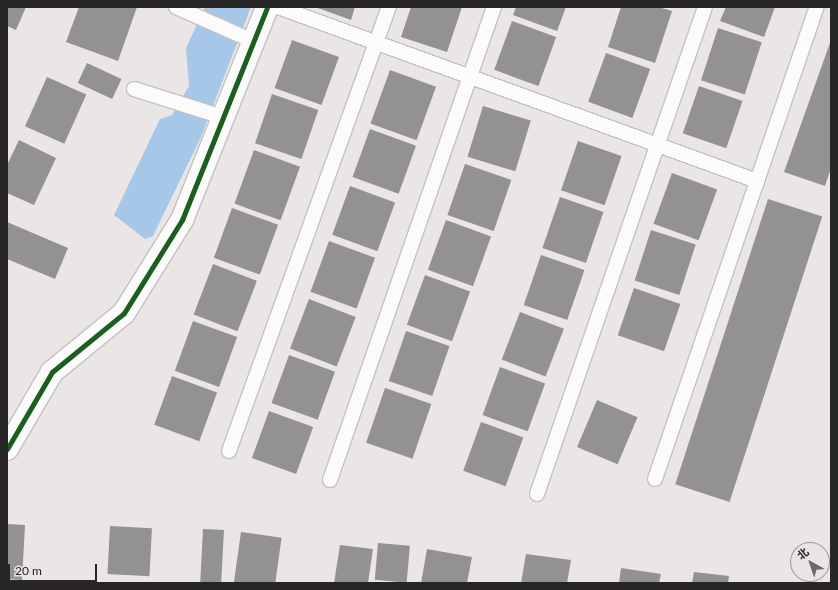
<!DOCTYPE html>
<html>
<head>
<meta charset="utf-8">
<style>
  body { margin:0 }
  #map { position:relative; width:838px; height:590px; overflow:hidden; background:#e9e6e5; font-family:Lato,"Noto Sans SC",sans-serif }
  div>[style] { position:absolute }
  .water>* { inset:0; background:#a7c7e8 }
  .building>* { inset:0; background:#939192; transform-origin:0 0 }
  .roads { filter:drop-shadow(1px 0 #c4c1c1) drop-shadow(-1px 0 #c4c1c1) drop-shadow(0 1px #c4c1c1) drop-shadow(0 -1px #c4c1c1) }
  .lane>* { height:14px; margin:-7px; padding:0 7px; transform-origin:7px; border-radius:7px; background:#fcfbfb }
  .street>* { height:22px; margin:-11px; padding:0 11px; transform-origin:11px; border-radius:11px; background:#fcfbfb }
  .cycleway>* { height:5px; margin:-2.5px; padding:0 2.5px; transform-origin:2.5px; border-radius:2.5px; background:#1b5e20 }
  span { translate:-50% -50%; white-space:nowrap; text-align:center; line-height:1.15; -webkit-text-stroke:4px #eae5e4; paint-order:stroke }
  .frame { position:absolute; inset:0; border:8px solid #272525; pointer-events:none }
  .north { position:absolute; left:790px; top:542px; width:40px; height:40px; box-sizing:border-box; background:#eae5e4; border:1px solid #9c9898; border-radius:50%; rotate:320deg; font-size:11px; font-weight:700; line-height:16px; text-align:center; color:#272525 }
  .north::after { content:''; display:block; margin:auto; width:14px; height:18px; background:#6b6968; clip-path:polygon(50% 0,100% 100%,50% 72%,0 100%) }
  .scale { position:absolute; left:8px; top:564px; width:89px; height:18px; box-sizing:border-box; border:2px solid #272525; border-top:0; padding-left:5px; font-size:12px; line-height:14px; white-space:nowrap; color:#272525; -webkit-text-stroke:3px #eae5e4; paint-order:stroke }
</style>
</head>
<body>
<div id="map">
  <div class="water">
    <div style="clip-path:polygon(205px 7px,251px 7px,201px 137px,153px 236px,145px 239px,114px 215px,160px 119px,172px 115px,189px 86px,186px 48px)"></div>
  </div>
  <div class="building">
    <div style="clip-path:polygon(7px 7px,26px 7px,16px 30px,7px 26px)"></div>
    <div style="clip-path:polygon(79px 7px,137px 7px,118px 61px,66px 42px)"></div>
    <div style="clip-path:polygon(315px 7px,355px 7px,351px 20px)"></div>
    <div style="clip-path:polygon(411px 7px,462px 7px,447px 52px,401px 37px)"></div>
    <div style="clip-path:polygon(516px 7px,566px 7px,557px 31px,513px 15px)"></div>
    <div style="clip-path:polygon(621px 7px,658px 7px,672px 11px,655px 63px,608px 47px)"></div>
    <div style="clip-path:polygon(726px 7px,775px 7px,764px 37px,720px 21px)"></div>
    <div style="left:512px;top:21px;width:47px;height:52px;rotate:20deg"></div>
    <div style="left:718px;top:28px;width:46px;height:55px;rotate:18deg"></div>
    <div style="left:292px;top:40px;width:50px;height:51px;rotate:20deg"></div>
    <div style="clip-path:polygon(831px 40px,831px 168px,825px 186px,784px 172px)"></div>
    <div style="left:606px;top:53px;width:47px;height:52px;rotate:20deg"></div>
    <div style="left:87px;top:63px;width:38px;height:22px;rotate:25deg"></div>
    <div style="left:390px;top:70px;width:49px;height:57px;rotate:20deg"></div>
    <div style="left:47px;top:77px;width:43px;height:54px;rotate:24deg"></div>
    <div style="left:699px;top:86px;width:46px;height:50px;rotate:19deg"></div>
    <div style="left:272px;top:94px;width:49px;height:52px;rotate:19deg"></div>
    <div style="left:483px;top:106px;width:50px;height:53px;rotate:17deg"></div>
    <div style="left:370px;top:129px;width:49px;height:51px;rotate:20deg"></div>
    <div style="clip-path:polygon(19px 140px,56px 158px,34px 205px,7px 193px,7px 165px)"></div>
    <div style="left:578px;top:141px;width:46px;height:52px;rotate:19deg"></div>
    <div style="left:254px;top:150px;width:49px;height:57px;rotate:20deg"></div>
    <div style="left:465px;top:164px;width:49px;height:54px;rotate:19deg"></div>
    <div style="left:672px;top:173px;width:48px;height:54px;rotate:20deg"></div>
    <div style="left:350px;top:186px;width:48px;height:52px;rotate:20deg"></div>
    <div style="left:560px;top:197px;width:46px;height:54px;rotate:19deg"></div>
    <div style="left:768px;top:199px;width:57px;height:300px;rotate:18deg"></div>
    <div style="left:232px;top:208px;width:49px;height:53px;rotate:20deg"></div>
    <div style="left:446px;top:220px;width:48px;height:53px;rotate:20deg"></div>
    <div style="clip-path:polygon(7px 222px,68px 248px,55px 279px,7px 259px)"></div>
    <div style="left:651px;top:230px;width:47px;height:53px;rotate:18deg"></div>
    <div style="left:329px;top:241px;width:49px;height:54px;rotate:20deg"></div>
    <div style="left:541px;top:255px;width:46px;height:53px;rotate:19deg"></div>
    <div style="left:213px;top:264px;width:47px;height:54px;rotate:21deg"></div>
    <div style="left:425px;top:275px;width:48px;height:53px;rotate:20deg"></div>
    <div style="left:634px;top:288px;width:49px;height:50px;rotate:19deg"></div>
    <div style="left:309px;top:299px;width:50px;height:53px;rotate:21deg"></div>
    <div style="left:520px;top:312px;width:47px;height:51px;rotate:21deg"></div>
    <div style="left:193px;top:321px;width:47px;height:53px;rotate:20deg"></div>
    <div style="left:406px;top:331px;width:46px;height:53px;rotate:19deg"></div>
    <div style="left:289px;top:355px;width:49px;height:51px;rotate:20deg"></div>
    <div style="left:500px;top:367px;width:48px;height:51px;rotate:20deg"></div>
    <div style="left:172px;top:376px;width:48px;height:52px;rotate:20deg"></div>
    <div style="left:385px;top:388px;width:49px;height:58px;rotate:19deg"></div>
    <div style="left:597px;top:400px;width:44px;height:51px;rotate:23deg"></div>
    <div style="left:269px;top:411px;width:47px;height:50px;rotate:20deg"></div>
    <div style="left:481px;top:422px;width:45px;height:52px;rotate:20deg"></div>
    <div style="clip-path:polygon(7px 524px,25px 525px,22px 580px,7px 579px)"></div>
    <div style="left:110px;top:526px;width:42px;height:48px;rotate:3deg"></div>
    <div style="left:203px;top:529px;width:21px;height:54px;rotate:3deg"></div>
    <div style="left:241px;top:532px;width:41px;height:51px;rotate:8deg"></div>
    <div style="left:378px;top:543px;width:32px;height:37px;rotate:5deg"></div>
    <div style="clip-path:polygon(340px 545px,373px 549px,368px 583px,334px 583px)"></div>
    <div style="clip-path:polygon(427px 549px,472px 557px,467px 583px,421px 583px)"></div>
    <div style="clip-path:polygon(526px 554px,571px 560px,567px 583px,521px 583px)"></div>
    <div style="clip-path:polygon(621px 568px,661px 574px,659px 583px,619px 583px)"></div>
    <div style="clip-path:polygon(694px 572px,729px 576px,728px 583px,692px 583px)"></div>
  </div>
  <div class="roads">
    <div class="lane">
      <div style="left:176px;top:7px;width:84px;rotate:23.8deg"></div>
      <div style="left:278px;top:7px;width:510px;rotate:19.96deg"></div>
      <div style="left:134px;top:89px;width:93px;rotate:17.5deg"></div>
      <div style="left:229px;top:451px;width:472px;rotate:-70.2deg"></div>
      <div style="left:655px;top:479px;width:499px;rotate:-71.1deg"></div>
      <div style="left:330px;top:480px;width:501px;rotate:-70.88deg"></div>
      <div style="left:537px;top:494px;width:515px;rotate:-70.97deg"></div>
    </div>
    <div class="street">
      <div style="left:7px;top:449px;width:89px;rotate:-59.7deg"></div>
      <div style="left:52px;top:372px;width:93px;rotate:-39.3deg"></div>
      <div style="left:124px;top:313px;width:110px;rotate:-58.1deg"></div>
      <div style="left:182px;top:220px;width:229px;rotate:-68.2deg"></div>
    </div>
  </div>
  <div class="cycleway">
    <div style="left:7px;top:449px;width:89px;rotate:-59.7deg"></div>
    <div style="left:52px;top:372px;width:93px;rotate:-39.3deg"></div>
    <div style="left:124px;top:313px;width:110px;rotate:-58.1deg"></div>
    <div style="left:182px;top:220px;width:229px;rotate:-68.2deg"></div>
  </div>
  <div class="frame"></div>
  <div class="north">北</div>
  <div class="scale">20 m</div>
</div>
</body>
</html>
